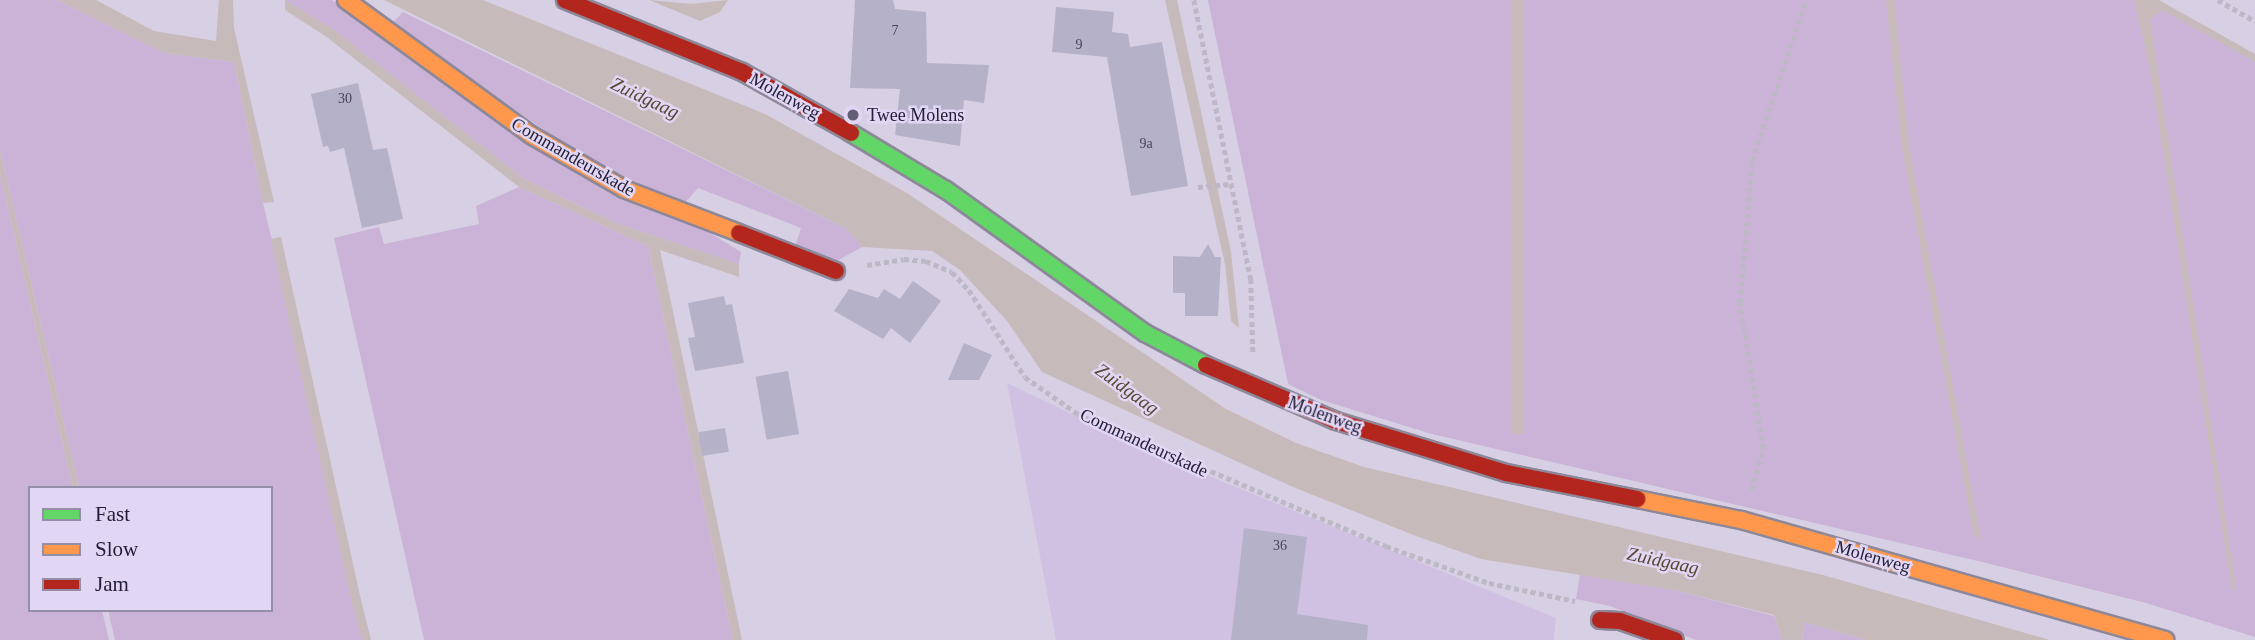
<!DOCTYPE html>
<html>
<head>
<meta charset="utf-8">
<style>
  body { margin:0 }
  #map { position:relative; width:2255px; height:640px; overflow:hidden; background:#d7d0e4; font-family:"Times New Roman",serif }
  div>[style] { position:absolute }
  .farmland>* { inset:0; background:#d0c1e2 }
  .green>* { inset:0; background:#cab3d6 }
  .water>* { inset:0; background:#c7baba; transform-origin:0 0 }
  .building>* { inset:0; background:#b5b1c8; transform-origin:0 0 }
  .path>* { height:4.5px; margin-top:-2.25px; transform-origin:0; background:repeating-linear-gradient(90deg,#bcb8c5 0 5px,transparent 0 8.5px) }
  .roads { filter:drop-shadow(2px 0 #8d8899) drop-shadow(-2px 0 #8d8899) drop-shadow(0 2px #8d8899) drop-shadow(0 -2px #8d8899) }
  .fast>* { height:16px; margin:-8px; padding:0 8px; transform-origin:8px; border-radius:8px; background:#63d668 }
  .slow>* { height:16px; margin:-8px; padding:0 8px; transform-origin:8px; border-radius:8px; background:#ff974d }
  .jam>* { height:16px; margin:-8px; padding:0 8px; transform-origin:8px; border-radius:8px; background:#b3261e }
  .dots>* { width:19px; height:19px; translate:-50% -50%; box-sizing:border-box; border:4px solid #e1d7f4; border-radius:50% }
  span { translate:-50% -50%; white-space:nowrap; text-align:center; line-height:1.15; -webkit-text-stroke:5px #e1d7f4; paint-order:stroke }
  .number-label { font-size:14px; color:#48445c }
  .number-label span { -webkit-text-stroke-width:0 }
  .street-label { font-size:18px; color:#242038 }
  .poi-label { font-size:18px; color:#242038 }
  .left { translate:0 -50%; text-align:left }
  .water-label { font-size:19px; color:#574731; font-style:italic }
  .legend { position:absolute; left:28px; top:486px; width:245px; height:126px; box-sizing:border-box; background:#e1d7f4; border:2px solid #958ea9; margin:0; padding:9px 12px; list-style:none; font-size:21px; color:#242038 }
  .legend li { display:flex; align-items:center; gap:14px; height:35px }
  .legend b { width:35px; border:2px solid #958ea9 }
</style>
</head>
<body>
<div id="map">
  <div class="farmland">
    <div style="clip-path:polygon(1007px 383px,1158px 455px,1556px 618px,1554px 640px,1056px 640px)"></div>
  </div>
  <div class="green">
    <div style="clip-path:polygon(0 0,57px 0,165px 53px,234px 62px,263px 203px,368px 640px,115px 640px,108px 610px,271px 610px,271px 488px,79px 488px,0 150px)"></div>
    <div style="clip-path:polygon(284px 0,332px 0,741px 252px,739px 264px,618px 224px,524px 179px,334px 30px)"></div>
    <div style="clip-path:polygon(1208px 0,2153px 0,2255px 56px,2255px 637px,2146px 603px,1982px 562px,1432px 434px,1321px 400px,1288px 384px)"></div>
    <div style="clip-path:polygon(403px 12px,847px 229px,862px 247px,835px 262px,795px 247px,801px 228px,698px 188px,684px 204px,593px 164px,391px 24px)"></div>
    <div style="clip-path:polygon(0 173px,73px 488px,30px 488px,30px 610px,102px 610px,109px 640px,0 640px)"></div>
    <div style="clip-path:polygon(519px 187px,648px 246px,733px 640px,424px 640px,334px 238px,379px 227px,384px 244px,479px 224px,476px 206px)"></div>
    <div style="clip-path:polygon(1580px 574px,1674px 590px,1774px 616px,1782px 640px,1696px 640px,1610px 606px,1576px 599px)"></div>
    <div style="clip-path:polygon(1804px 622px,1866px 640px,1802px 640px)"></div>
  </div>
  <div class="water">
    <div style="clip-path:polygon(57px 0,96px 0,154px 31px,216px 41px,219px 0,233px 0,234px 28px,274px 202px,263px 203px,234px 62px,165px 53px)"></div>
    <div style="clip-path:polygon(285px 0,334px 30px,524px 179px,618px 224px,739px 264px,739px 277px,660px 250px,742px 640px,733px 640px,648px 246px,519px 187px,328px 38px,285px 10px)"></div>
    <div style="clip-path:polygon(384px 0,483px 0,765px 114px,907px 193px,1226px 409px,1296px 443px,1364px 467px,1823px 575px,2050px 640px,1866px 640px,1804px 622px,1802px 640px,1782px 640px,1774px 615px,1674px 590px,1481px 559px,1416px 536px,1293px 487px,1042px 372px,1007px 321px,960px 270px,932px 251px,862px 247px,847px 229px)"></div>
    <div style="clip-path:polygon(649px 0,691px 4px,728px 0,720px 12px,700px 21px)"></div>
    <div style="clip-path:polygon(1165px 0,1177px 0,1231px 252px,1239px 328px,1231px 321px,1225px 264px)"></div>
    <div style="left:1512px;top:0;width:12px;height:434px"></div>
    <div style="clip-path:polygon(1886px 0,1894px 0,1909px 146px,1981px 540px,1974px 535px,1902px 148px)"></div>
    <div style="clip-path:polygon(2134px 0,2159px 0,2255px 54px,2255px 62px,2162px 10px,2150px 19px,2236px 589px,2232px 591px,2150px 68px)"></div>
    <div style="clip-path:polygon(0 150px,79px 488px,73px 488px,0 173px)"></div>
    <div style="clip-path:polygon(281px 237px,361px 600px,371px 640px,362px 640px,352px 603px,271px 239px)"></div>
  </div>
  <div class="building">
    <div style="clip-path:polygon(855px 0,893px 0,895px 9px,926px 12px,927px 63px,989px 65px,984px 103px,964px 100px,960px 146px,895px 135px,900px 89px,850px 88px)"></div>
    <div style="clip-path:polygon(1056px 7px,1114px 12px,1112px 32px,1128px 34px,1130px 47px,1162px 42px,1188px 186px,1131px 196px,1107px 57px,1052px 52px)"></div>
    <div style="clip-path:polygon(358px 83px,373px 150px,387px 148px,403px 219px,362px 228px,344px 148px,330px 152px,328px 146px,323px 147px,311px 94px)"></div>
    <div style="clip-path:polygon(1208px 244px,1215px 257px,1221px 257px,1218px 316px,1185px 316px,1185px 293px,1173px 293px,1173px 256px,1200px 257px)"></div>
    <div style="clip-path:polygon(913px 281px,941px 301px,910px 343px,891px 328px,883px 339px,834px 311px,849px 289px,878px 298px,884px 289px,900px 299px)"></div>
    <div style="clip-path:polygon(724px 296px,726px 305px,732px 304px,744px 363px,695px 371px,688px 338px,695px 337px,688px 303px)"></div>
    <div style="clip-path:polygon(964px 343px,992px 355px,979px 380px,948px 380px)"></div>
    <div style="left:788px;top:371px;width:64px;height:33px;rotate:80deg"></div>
    <div style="left:725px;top:428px;width:24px;height:27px;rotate:81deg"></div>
    <div style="clip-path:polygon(1244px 528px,1307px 537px,1297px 614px,1368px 625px,1367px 640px,1231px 640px)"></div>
  </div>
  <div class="path">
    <div style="left:1194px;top:0;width:285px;rotate:78.5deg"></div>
    <div style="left:1251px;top:279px;width:73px;rotate:88.4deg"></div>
    <div style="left:2218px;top:0;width:43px;rotate:29.6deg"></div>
    <div style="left:1198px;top:187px;width:34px;rotate:-5deg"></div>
    <div style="left:867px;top:265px;width:37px;rotate:-9deg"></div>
    <div style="left:904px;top:259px;width:22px;rotate:5deg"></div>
    <div style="left:926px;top:261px;width:28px;rotate:23deg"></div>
    <div style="left:952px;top:272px;width:25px;rotate:47deg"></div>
    <div style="left:969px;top:290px;width:103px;rotate:57.2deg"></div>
    <div style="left:1025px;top:377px;width:65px;rotate:34.9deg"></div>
    <div style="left:1078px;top:414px;width:335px;rotate:23.2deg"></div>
    <div style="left:1386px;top:546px;width:109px;rotate:19.8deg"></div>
    <div style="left:1489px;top:583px;width:88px;rotate:11.8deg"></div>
    <div style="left:1751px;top:490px;width:43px;rotate:-73.7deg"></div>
    <div style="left:1763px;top:449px;width:148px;rotate:-99deg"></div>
    <div style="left:1740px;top:303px;width:143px;rotate:-85.2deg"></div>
    <div style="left:1752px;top:161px;width:170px;rotate:-71.5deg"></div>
  </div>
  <div class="roads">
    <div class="fast">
      <div style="left:851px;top:133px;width:111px;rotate:31deg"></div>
      <div style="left:946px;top:190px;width:245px;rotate:35.7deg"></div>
      <div style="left:1145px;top:333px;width:69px;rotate:27.7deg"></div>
    </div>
    <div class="slow">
      <div style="left:346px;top:0;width:229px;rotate:36.1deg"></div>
      <div style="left:531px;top:135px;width:108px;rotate:30.1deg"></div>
      <div style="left:624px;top:189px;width:123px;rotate:20.9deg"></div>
      <div style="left:1637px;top:499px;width:106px;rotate:11.4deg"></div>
      <div style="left:1741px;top:520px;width:441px;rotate:15.8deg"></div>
    </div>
    <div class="jam">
      <div style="left:565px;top:0;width:191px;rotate:22.1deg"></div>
      <div style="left:742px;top:72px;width:125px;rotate:29.2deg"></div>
      <div style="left:739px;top:233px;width:104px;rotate:21.4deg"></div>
      <div style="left:1206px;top:365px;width:142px;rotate:23.3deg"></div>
      <div style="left:1336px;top:421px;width:178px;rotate:17deg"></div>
      <div style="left:1506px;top:473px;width:134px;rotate:11.2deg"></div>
      <div style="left:1600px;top:620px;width:20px;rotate:3deg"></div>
      <div style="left:1620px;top:621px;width:58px;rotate:19.1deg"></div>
    </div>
  </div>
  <div class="dots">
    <div style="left:853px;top:115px;background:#635e74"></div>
  </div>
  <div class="number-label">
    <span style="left:895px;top:31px">7</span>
    <span style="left:1079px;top:45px">9</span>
    <span style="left:345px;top:99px">30</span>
    <span style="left:1146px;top:144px">9a</span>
    <span style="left:1280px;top:546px">36</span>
  </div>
  <div class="street-label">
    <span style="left:785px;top:96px;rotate:29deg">Molenweg</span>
    <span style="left:573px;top:157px;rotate:30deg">Commandeurskade</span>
    <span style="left:1325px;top:415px;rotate:20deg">Molenweg</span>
    <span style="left:1144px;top:443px;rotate:25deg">Commandeurskade</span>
    <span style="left:1873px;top:557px;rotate:16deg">Molenweg</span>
  </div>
  <div class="poi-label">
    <span class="left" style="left:867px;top:115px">Twee Molens</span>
  </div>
  <div class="water-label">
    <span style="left:645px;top:98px;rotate:25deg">Zuidgaag</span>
    <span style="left:1127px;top:389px;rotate:36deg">Zuidgaag</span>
    <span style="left:1663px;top:561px;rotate:12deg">Zuidgaag</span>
  </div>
  <ul class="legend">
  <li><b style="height:9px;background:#63d668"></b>Fast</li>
  <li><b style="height:9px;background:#ff974d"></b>Slow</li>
  <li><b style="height:9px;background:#b3261e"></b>Jam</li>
  </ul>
</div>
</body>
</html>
